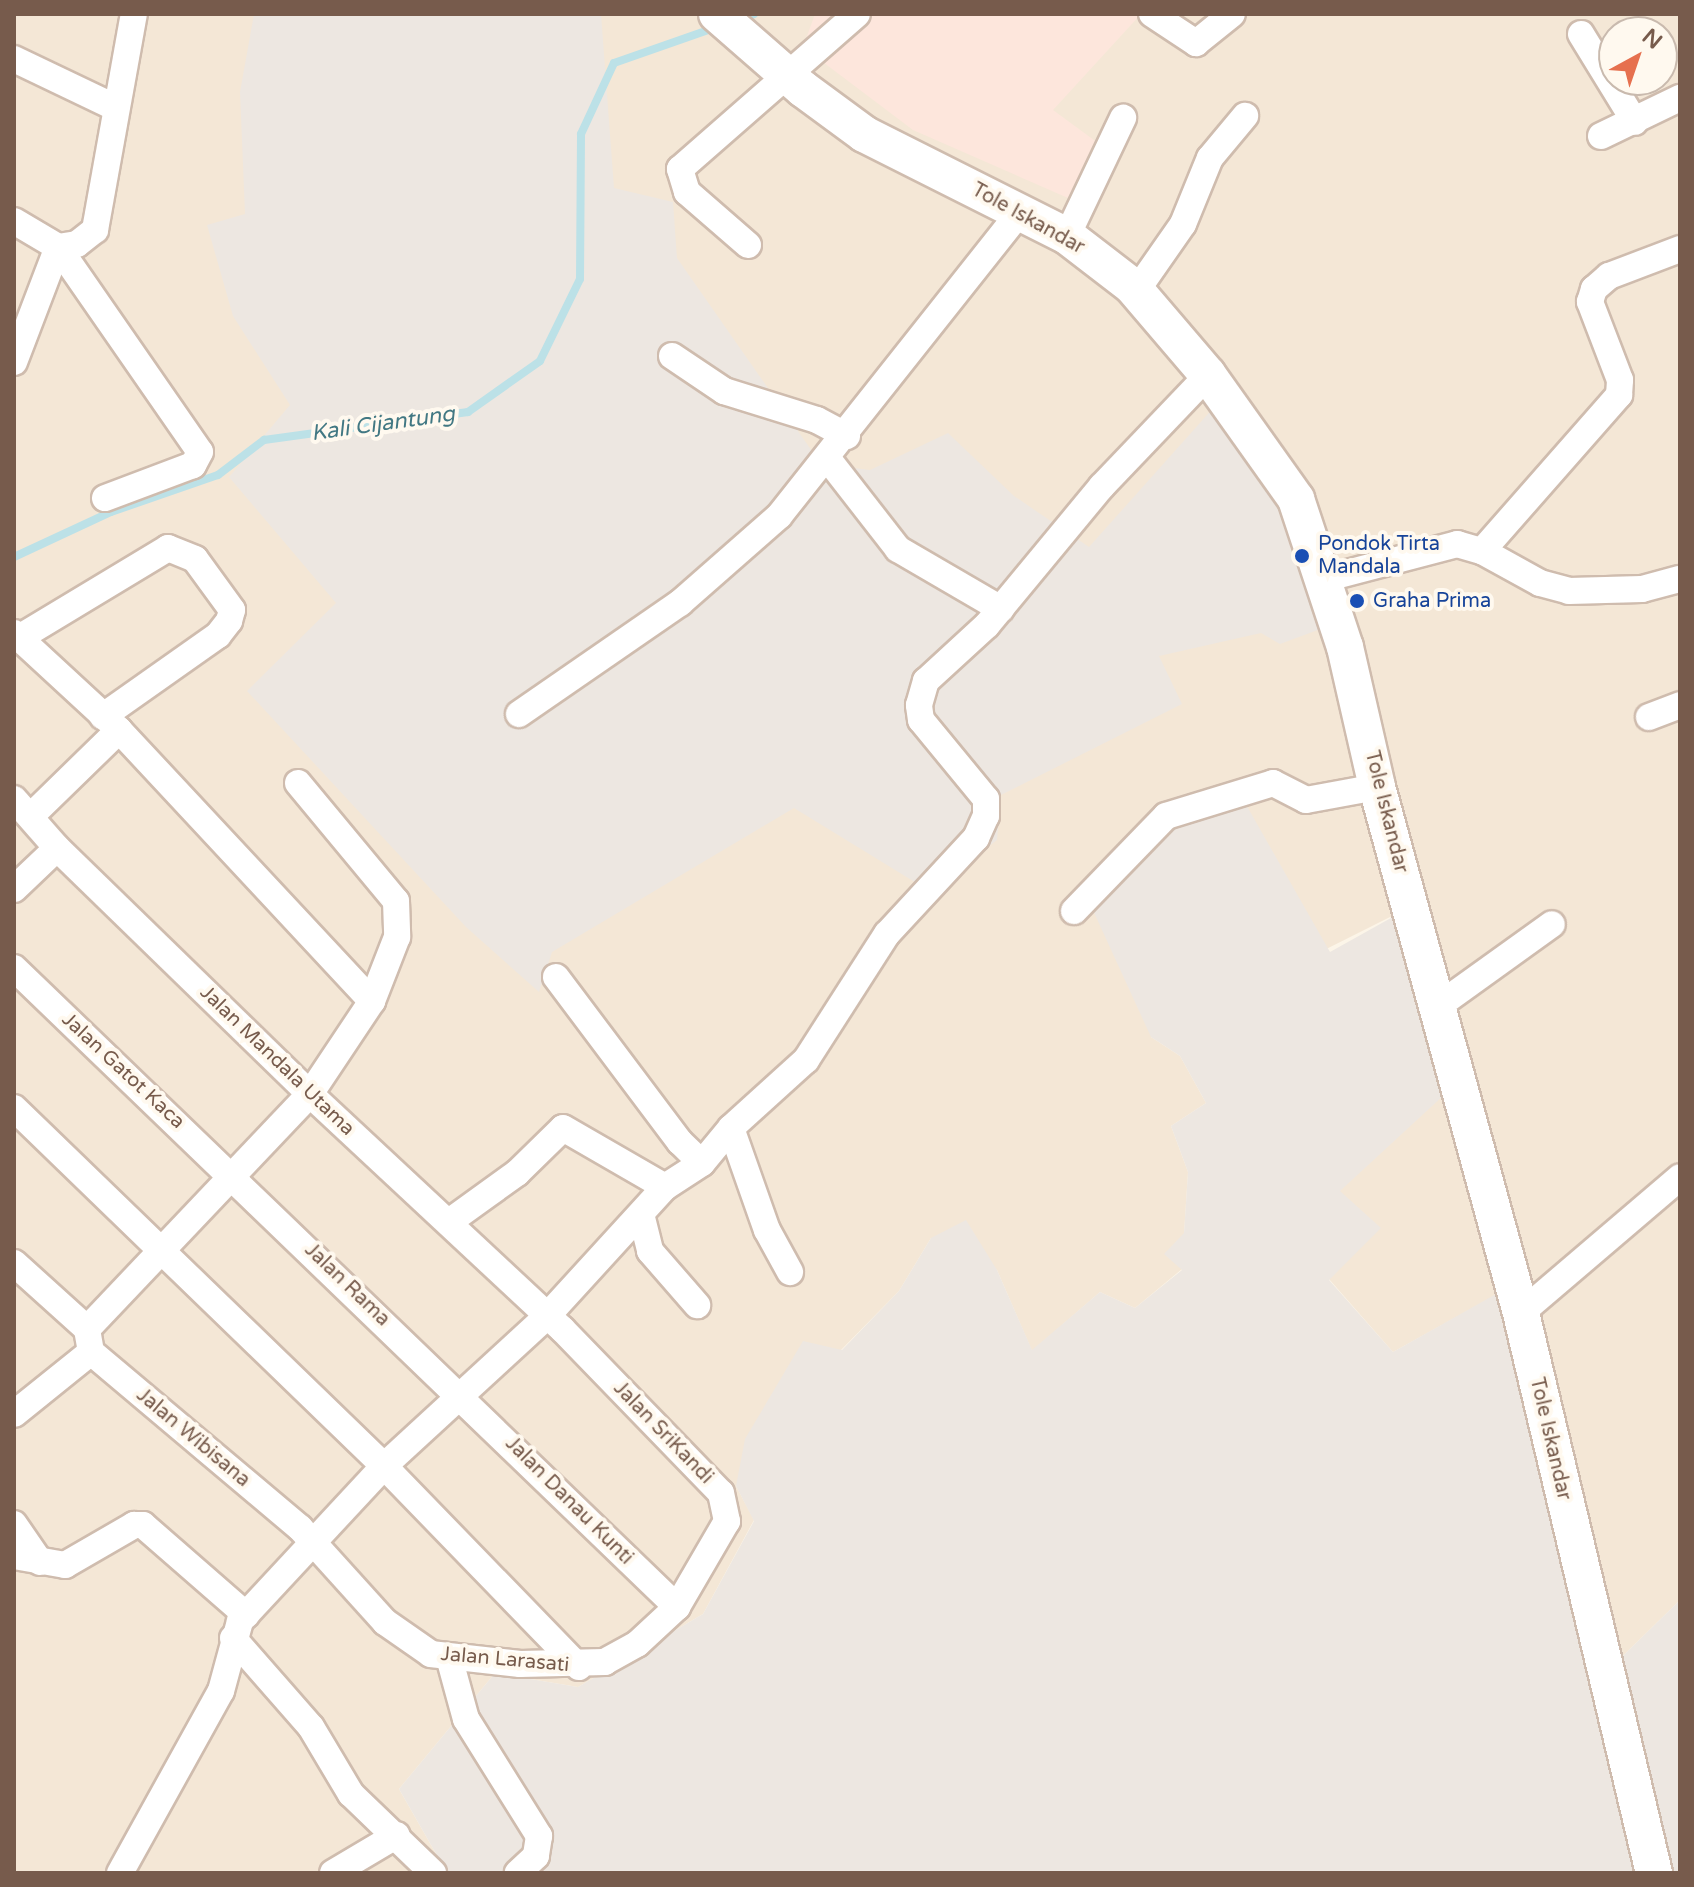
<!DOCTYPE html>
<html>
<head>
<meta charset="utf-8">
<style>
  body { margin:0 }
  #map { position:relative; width:1694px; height:1887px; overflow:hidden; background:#fcf5e8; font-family:"Varela Round",sans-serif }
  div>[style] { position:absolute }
  .residential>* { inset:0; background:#f4e7d6 }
  .commercial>* { inset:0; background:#fde6dc }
  .industrial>* { inset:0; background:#ede7e1 }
  .stream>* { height:8px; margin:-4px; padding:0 4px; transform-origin:4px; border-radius:4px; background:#bce1e7 }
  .roads { filter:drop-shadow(2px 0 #cfbcae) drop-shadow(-2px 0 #cfbcae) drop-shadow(0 2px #cfbcae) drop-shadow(0 -2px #cfbcae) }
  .street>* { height:26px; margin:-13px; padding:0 13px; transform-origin:13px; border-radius:13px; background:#fff }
  .secondary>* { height:36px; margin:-18px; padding:0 18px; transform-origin:18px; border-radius:18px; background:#fff }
  .dots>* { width:22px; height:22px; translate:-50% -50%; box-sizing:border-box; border:4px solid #fff9ef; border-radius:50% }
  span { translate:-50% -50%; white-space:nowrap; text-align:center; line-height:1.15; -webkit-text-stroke:8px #fff9ef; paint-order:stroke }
  .street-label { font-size:20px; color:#775b4c }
  .transit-label { font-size:20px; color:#164399 }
  .left { translate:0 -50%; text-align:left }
  .water-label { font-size:22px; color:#427883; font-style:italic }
  .frame { position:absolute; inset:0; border:16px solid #775b4c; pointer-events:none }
  .north { position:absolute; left:1598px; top:16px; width:80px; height:80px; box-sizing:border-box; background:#fff9ef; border:2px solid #c9baae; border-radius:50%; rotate:40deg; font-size:22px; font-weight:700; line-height:32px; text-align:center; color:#775b4c }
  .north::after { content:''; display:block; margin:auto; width:28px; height:36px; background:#e6704e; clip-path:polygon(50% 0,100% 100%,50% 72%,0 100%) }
</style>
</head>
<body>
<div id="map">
  <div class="residential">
    <div style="clip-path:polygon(evenodd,14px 14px,1680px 14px,1680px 1600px,1591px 1687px,1505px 1290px,1393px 1352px,1329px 1279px,1340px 1191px,1406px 909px,1151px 1037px,1180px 1056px,1206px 1103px,1171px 1126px,1188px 1172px,1184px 1234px,1165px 1254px,1182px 1269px,1135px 1308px,1100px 1292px,1032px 1351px,997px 1270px,931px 1238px,899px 1291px,841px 1350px,736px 1486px,754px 1520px,703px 1614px,578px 1687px,495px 1673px,399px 1789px,447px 1873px,14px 1873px,14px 14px,1614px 32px,1662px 32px,1662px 80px,1614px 80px,1614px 32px)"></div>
  </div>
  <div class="commercial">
    <div style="clip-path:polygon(815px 14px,1141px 14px,1053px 110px,1098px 143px,1068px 198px,913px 130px,803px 47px)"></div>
  </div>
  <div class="industrial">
    <div style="clip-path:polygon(254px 14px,601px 14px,614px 188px,673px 202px,677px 258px,821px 464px,870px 470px,948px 433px,1014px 496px,1089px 547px,1224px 396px,1342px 621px,1280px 644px,1261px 633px,1159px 656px,1182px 704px,1001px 795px,997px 840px,931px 892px,794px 808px,552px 952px,539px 992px,466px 927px,247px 691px,336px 603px,229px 477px,290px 405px,233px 316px,207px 225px,245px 214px,240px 92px)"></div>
    <div style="clip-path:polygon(1240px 794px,1330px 952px,1407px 909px,1457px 1083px,1340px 1191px,1381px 1228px,1329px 1280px,1393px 1352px,1505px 1289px,1592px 1686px,1680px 1600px,1680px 1873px,447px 1873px,399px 1789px,495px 1673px,578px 1687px,703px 1614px,754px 1521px,736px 1486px,745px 1439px,803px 1341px,842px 1350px,899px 1291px,931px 1238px,966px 1220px,997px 1270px,1032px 1350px,1100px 1292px,1135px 1308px,1182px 1270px,1164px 1254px,1184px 1233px,1188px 1172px,1171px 1126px,1206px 1103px,1180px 1056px,1151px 1037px,1091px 906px,1176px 815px)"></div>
  </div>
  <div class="stream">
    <div style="left:737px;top:20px;width:18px;rotate:-19deg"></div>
    <div style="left:14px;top:557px;width:107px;rotate:-24.9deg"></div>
    <div style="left:111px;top:512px;width:113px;rotate:-19.1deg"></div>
    <div style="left:218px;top:475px;width:58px;rotate:-37.3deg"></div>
    <div style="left:264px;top:440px;width:206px;rotate:-7.8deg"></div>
    <div style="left:468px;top:412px;width:88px;rotate:-35.3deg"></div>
    <div style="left:540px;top:361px;width:91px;rotate:-64deg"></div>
    <div style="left:580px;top:279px;width:145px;rotate:-89.6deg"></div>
    <div style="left:581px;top:134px;width:78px;rotate:-65.1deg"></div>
    <div style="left:614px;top:63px;width:109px;rotate:-19.3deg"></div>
  </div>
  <div class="roads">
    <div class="street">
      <div style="left:1152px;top:14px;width:53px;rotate:33.4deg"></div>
      <div style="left:1196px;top:43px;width:46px;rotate:-38.9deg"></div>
      <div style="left:1581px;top:34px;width:103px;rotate:58.5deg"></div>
      <div style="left:14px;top:59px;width:111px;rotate:25.6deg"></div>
      <div style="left:1601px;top:136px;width:88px;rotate:-25.7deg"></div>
      <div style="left:14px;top:221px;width:51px;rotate:30.6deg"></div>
      <div style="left:58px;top:247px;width:19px;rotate:-9deg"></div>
      <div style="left:77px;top:244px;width:23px;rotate:-38deg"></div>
      <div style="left:95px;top:230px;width:219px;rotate:-79.8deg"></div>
      <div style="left:1067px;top:236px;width:131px;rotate:-64.6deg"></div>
      <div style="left:748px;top:245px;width:81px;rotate:-139deg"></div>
      <div style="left:687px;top:192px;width:24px;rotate:-107deg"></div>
      <div style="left:680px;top:169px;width:235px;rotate:-41.2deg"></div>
      <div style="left:58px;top:247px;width:249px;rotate:55.3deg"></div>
      <div style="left:200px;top:452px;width:15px;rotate:118deg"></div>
      <div style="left:193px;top:465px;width:94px;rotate:159.4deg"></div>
      <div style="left:1137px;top:290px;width:80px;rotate:-55.1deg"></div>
      <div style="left:1183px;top:224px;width:71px;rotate:-67.8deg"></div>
      <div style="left:1210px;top:158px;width:55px;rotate:-50.2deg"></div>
      <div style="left:672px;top:356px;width:63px;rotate:33.9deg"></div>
      <div style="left:724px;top:391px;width:97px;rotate:17.3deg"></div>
      <div style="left:817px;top:420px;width:34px;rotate:28deg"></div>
      <div style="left:14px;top:362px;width:123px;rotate:-69.1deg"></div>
      <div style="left:828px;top:459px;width:114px;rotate:52.1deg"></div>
      <div style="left:898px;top:549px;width:119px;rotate:30.2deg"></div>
      <div style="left:1482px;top:551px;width:208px;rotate:-48.7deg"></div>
      <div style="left:1619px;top:395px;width:15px;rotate:-86deg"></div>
      <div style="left:1620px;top:380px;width:84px;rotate:-111deg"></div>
      <div style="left:1590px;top:302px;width:14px;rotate:-73deg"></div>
      <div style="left:1594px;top:289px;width:20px;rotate:-41deg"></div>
      <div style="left:1609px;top:276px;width:76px;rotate:-20.8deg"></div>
      <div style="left:1324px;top:579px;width:138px;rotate:-14.7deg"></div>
      <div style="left:1457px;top:544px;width:26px;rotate:16deg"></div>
      <div style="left:1482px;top:551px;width:66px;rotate:28.9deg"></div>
      <div style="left:1540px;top:583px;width:30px;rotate:15deg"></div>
      <div style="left:1569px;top:591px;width:73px;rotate:-1.6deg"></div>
      <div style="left:1642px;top:589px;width:39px;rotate:-15deg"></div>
      <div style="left:14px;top:633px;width:143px;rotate:42.7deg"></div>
      <div style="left:119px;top:730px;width:371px;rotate:47deg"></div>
      <div style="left:372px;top:1001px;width:112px;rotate:123.7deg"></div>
      <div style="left:310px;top:1094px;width:324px;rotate:133.5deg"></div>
      <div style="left:19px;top:638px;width:174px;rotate:-31.1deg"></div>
      <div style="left:168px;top:548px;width:29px;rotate:22deg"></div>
      <div style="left:195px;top:559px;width:63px;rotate:54deg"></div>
      <div style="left:232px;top:610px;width:11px;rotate:105deg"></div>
      <div style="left:229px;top:621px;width:18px;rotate:128deg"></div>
      <div style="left:218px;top:635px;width:141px;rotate:144.8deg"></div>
      <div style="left:519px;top:714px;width:196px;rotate:-34.6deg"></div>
      <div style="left:680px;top:603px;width:132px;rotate:-41.3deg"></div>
      <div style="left:779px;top:516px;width:389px;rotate:-51.6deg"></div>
      <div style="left:1649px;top:717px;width:33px;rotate:-21deg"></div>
      <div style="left:298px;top:783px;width:153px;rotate:50.3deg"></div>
      <div style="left:396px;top:901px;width:36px;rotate:88deg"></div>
      <div style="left:397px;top:937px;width:69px;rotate:111.3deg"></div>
      <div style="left:14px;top:799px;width:65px;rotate:48.7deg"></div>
      <div style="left:57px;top:848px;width:353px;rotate:44.2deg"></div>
      <div style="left:310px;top:1094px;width:345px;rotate:43deg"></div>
      <div style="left:562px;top:1329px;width:228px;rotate:45.9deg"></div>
      <div style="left:721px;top:1493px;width:29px;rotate:78deg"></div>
      <div style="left:727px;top:1521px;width:99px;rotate:120.2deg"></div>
      <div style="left:677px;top:1607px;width:54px;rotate:137.2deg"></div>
      <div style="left:637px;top:1644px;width:37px;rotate:151deg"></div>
      <div style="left:605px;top:1662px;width:85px;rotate:178.7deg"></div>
      <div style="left:520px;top:1664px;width:90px;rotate:-173.6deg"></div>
      <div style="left:431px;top:1654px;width:56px;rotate:-145.2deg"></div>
      <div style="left:385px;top:1622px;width:127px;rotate:-132.1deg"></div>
      <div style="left:300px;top:1528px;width:273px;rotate:-139.9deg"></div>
      <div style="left:91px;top:1352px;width:23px;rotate:-100deg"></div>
      <div style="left:31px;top:816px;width:123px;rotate:-44.3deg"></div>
      <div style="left:14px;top:889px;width:59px;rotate:-43.6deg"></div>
      <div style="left:1074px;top:911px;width:132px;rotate:-45.9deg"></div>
      <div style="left:1166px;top:816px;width:112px;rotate:-17.1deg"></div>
      <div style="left:1273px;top:783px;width:37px;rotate:27deg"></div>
      <div style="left:1306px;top:800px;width:72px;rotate:-10.4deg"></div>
      <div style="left:14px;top:968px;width:921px;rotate:43.94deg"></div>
      <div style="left:556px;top:977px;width:206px;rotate:53.1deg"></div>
      <div style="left:680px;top:1142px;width:30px;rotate:44deg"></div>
      <div style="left:1438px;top:1006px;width:140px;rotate:-35.7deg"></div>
      <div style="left:14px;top:1108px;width:515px;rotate:44.06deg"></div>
      <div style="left:384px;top:1466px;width:280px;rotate:45.9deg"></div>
      <div style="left:731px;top:1128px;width:108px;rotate:70.6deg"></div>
      <div style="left:767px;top:1230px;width:48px;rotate:61.3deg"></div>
      <div style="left:641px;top:1214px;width:38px;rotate:76deg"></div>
      <div style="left:650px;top:1251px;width:72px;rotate:49deg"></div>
      <div style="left:449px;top:1222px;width:84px;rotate:-35.8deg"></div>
      <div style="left:517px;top:1173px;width:64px;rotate:-44.4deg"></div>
      <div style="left:563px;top:1128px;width:118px;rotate:30deg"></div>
      <div style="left:14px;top:1263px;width:98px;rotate:42.1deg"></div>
      <div style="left:1521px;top:1313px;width:209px;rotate:-40.5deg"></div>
      <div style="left:14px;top:1414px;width:99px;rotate:-38.8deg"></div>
      <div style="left:14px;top:1524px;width:46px;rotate:55.6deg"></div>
      <div style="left:14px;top:1556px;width:52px;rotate:10deg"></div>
      <div style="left:65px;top:1565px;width:80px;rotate:-30.1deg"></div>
      <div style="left:134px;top:1525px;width:9px"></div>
      <div style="left:143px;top:1525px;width:137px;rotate:41.1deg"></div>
      <div style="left:233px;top:1638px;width:118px;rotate:48.8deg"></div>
      <div style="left:311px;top:1727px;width:78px;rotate:59.2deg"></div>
      <div style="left:351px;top:1794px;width:114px;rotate:43.9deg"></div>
      <div style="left:449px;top:1657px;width:64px;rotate:74.7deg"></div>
      <div style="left:466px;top:1719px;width:138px;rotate:58deg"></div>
      <div style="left:539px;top:1836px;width:20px;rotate:99deg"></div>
      <div style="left:536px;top:1856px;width:25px;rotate:137deg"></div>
      <div style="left:120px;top:1873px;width:208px;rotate:-61deg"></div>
      <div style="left:221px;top:1691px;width:73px;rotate:-74.8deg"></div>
      <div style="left:240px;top:1621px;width:212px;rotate:-47.1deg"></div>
      <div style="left:384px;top:1466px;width:223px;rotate:-42.6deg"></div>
      <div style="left:548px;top:1315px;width:173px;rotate:-47.6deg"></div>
      <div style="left:665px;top:1187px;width:44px;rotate:-33deg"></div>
      <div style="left:702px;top:1163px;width:45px;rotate:-50.4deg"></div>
      <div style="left:731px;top:1128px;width:101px;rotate:-42.2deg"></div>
      <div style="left:806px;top:1060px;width:150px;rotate:-57.3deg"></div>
      <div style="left:887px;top:934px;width:131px;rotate:-47.2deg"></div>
      <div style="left:976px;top:838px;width:24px;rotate:-66deg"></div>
      <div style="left:986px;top:816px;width:17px;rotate:-90deg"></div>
      <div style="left:986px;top:799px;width:102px;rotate:-129.4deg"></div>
      <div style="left:921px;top:720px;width:15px;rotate:-98deg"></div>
      <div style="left:919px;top:705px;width:25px;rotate:-74deg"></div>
      <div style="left:926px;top:681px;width:83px;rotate:-42.6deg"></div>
      <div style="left:987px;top:625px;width:180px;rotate:-50.4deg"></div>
      <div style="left:1102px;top:486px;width:153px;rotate:-46.3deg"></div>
      <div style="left:333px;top:1873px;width:74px;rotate:-30.7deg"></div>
    </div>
    <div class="secondary">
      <div style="left:717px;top:14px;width:114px;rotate:41.1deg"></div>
      <div style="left:803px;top:89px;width:76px;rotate:36.4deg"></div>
      <div style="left:864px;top:134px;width:227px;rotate:26.7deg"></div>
      <div style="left:1067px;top:236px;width:82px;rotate:37.6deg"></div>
      <div style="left:1132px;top:286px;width:117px;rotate:49.5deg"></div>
      <div style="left:1208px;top:375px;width:152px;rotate:54.6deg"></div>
      <div style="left:1296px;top:499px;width:156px;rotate:71.7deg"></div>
      <div style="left:1345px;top:647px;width:144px;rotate:77.1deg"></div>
      <div style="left:1377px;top:787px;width:545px;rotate:74.69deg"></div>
      <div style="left:1521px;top:1313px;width:576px;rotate:76.64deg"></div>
    </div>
  </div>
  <div class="dots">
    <div style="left:1302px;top:556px;background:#1a4fb4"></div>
    <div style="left:1357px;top:601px;background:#1a4fb4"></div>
  </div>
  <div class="street-label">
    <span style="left:1028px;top:219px;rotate:29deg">Tole Iskandar</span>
    <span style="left:1386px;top:812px;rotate:76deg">Tole Iskandar</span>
    <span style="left:277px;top:1061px;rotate:44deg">Jalan Mandala Utama</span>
    <span style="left:123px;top:1071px;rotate:43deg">Jalan Gatot Kaca</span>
    <span style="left:347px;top:1285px;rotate:44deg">Jalan Rama</span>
    <span style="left:663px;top:1433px;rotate:46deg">Jalan SriKandi</span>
    <span style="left:193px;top:1438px;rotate:40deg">Jalan Wibisana</span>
    <span style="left:1550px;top:1439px;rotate:77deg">Tole Iskandar</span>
    <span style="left:569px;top:1501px;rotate:45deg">Jalan Danau Kunti</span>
    <span style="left:505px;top:1660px;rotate:5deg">Jalan Larasati</span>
  </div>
  <div class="transit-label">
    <span class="left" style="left:1318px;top:556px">Pondok Tirta<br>Mandala</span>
    <span class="left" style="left:1373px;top:601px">Graha Prima</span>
  </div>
  <div class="water-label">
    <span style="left:383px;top:424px;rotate:-8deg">Kali Cijantung</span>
  </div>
  <div class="frame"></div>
  <div class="north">N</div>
</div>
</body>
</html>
